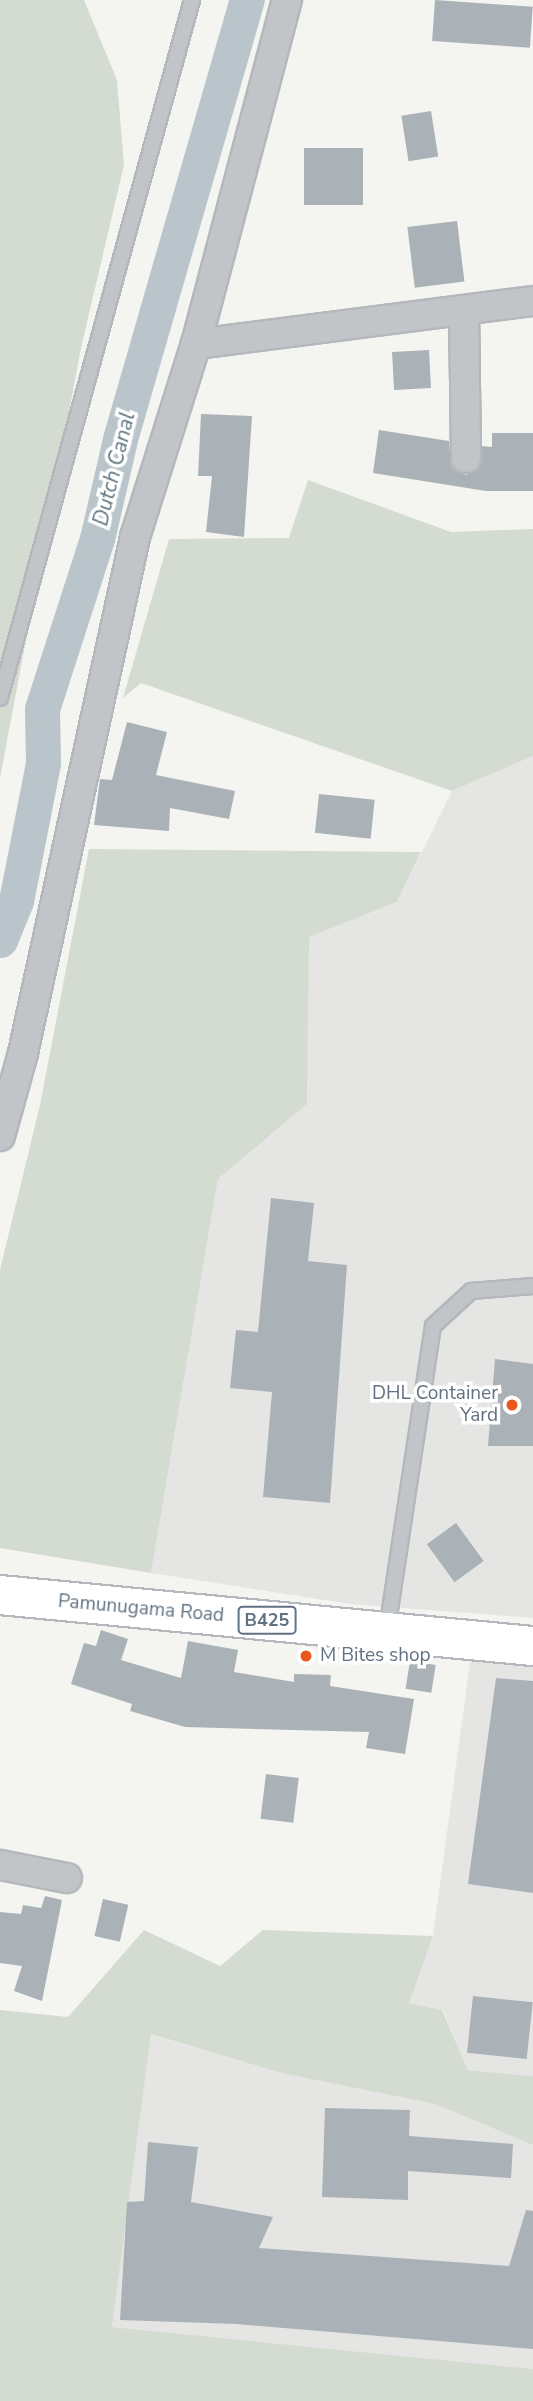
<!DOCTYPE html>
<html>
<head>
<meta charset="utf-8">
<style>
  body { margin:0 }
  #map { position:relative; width:533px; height:2401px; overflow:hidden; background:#f4f5f0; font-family:"Nunito Sans",sans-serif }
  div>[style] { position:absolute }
  .built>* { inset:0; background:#e5e6e4 }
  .green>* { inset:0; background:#d4dbd1 }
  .canal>* { height:35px; margin:-17.5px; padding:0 17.5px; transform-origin:17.5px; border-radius:17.5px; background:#bac5cb }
  .building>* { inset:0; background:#aab1b7; transform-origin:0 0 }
  .roads { filter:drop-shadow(2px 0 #b4b8bc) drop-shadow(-2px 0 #b4b8bc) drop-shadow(0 2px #b4b8bc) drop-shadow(0 -2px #b4b8bc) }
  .service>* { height:14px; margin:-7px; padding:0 7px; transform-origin:7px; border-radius:7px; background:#c1c5c8 }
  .minor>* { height:28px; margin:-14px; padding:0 14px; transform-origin:14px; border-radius:14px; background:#c1c5c8 }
  .primary>* { height:38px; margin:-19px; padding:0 19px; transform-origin:19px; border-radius:19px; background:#fff }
  .dots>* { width:19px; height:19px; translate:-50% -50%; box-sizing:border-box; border:4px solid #fff; border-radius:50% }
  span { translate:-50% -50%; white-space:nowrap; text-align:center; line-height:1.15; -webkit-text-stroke:7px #fff; paint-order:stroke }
  .shield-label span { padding:2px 5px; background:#fff; border:2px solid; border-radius:5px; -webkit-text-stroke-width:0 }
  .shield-label { font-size:18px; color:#627282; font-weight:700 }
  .poi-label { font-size:19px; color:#627282 }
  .right { translate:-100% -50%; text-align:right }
  .left { translate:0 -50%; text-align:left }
  .street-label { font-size:19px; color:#627282 }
  .water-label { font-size:21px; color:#5e7580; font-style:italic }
</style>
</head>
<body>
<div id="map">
  <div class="built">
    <div style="clip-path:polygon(533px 756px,533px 1618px,350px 1604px,151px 1573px,218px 1179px,307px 1104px,308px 937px,397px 902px,452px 791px)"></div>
    <div style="clip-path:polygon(473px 1640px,533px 1651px,533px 2076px,468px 2070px,443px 2010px,408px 2003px,433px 1936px)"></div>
    <div style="clip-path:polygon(150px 2034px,281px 2073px,435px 2104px,533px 2145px,533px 2369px,112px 2327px)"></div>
  </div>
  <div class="green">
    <div style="clip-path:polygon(0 0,84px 0,117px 80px,124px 165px,81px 348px,0 778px)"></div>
    <div style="clip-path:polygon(308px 480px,451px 532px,533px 529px,533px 756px,452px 791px,141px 683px,123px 698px,169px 539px,289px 538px)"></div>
    <div style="clip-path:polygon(89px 849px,421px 852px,397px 902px,309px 937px,307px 1104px,218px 1179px,151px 1573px,0 1548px,0 1270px,40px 1105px)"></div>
    <div style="clip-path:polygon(144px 1930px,220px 1966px,263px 1930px,433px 1936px,409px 2003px,442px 2010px,468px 2070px,533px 2076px,533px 2145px,435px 2104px,281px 2073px,151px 2034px,112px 2327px,533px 2369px,533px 2401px,0 2401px,0 2010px,68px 2017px)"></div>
  </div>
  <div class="canal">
    <div style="left:0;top:940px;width:42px;rotate:-67.7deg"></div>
    <div style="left:16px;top:901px;width:141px;rotate:-78.9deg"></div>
    <div style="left:43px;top:763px;width:54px;rotate:-91.1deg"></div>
    <div style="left:42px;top:709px;width:179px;rotate:-72.1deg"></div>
    <div style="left:97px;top:539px;width:103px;rotate:-77deg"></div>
    <div style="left:120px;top:439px;width:457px;rotate:-73.9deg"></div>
  </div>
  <div class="building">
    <div style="left:435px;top:0;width:98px;height:41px;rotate:4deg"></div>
    <div style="left:431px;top:111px;width:46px;height:30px;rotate:81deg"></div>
    <div style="left:304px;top:148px;width:59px;height:57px"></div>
    <div style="left:457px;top:221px;width:61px;height:50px;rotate:83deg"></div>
    <div style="left:429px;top:350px;width:38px;height:37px;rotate:87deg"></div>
    <div style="clip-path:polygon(201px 414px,252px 416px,244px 537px,206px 532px,212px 476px,198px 476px)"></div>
    <div style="clip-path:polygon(379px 430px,449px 441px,451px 466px,466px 475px,480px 467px,482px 446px,492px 447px,492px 433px,533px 433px,533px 491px,486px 491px,373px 473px)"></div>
    <div style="clip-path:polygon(127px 722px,167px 732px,156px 775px,235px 791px,229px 819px,170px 808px,169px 831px,94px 825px,100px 779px,112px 780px)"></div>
    <div style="left:319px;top:794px;width:56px;height:39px;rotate:6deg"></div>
    <div style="clip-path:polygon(271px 1198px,314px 1203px,308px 1261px,347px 1265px,330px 1503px,263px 1497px,272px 1392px,230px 1388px,236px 1330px,258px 1332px)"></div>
    <div style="clip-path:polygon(495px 1359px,533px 1364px,533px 1446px,488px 1446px)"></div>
    <div style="left:456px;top:1523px;width:47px;height:36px;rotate:54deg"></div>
    <div style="clip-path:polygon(101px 1630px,128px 1639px,121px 1660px,181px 1678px,188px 1641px,238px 1650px,234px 1672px,294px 1682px,294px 1674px,331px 1675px,330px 1686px,414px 1699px,405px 1754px,366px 1748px,369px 1732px,185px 1727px,130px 1711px,132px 1704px,71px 1684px,84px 1643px,96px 1646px)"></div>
    <div style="left:410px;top:1661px;width:26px;height:28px;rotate:9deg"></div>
    <div style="clip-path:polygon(496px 1678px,533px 1681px,533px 1893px,468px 1884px)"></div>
    <div style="left:266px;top:1774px;width:33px;height:45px;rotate:7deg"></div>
    <div style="clip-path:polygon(45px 1896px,62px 1900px,42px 2001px,14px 1991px,22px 1966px,0 1963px,0 1912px,21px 1914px,23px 1905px,41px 1908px)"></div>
    <div style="left:103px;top:1899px;width:26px;height:38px;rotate:13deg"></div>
    <div style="left:473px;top:1996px;width:60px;height:57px;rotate:6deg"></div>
    <div style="clip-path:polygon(325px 2108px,410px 2110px,409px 2136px,513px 2144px,511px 2178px,408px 2171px,408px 2200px,322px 2197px)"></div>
    <div style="clip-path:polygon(148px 2142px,198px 2147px,191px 2202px,273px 2217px,259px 2248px,509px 2266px,526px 2210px,533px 2211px,533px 2349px,236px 2324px,120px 2320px,127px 2202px,144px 2201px)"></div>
  </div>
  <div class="roads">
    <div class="service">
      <div style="left:0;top:698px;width:724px;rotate:-74.62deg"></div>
      <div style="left:387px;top:1630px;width:307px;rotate:-81.4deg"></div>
      <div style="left:433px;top:1326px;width:52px;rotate:-42.6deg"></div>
      <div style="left:471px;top:1291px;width:62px;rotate:-4.6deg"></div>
    </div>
    <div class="minor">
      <div style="left:464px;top:311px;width:147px;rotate:89.2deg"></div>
      <div style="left:196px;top:344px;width:340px;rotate:-7.3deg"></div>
      <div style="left:0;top:1136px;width:86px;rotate:-74.5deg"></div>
      <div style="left:23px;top:1053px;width:528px;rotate:-77.75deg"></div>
      <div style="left:135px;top:537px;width:202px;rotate:-72.5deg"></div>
      <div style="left:196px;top:344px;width:356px;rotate:-75.2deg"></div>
      <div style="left:0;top:1865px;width:68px;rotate:11deg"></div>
    </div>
    <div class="primary">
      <div style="left:0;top:1595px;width:535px;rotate:5.47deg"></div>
    </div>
  </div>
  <div class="dots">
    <div style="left:512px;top:1405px;background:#e9571c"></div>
    <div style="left:306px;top:1656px;background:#e9571c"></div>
  </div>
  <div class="shield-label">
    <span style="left:267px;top:1620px">B425</span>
  </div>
  <div class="poi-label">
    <span class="right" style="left:498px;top:1405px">DHL Container<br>Yard</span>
    <span class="left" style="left:320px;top:1656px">M Bites shop</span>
  </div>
  <div class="street-label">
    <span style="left:141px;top:1609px;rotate:5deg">Pamunugama Road</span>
  </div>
  <div class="water-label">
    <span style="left:114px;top:469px;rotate:-76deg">Dutch Canal</span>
  </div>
</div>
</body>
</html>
